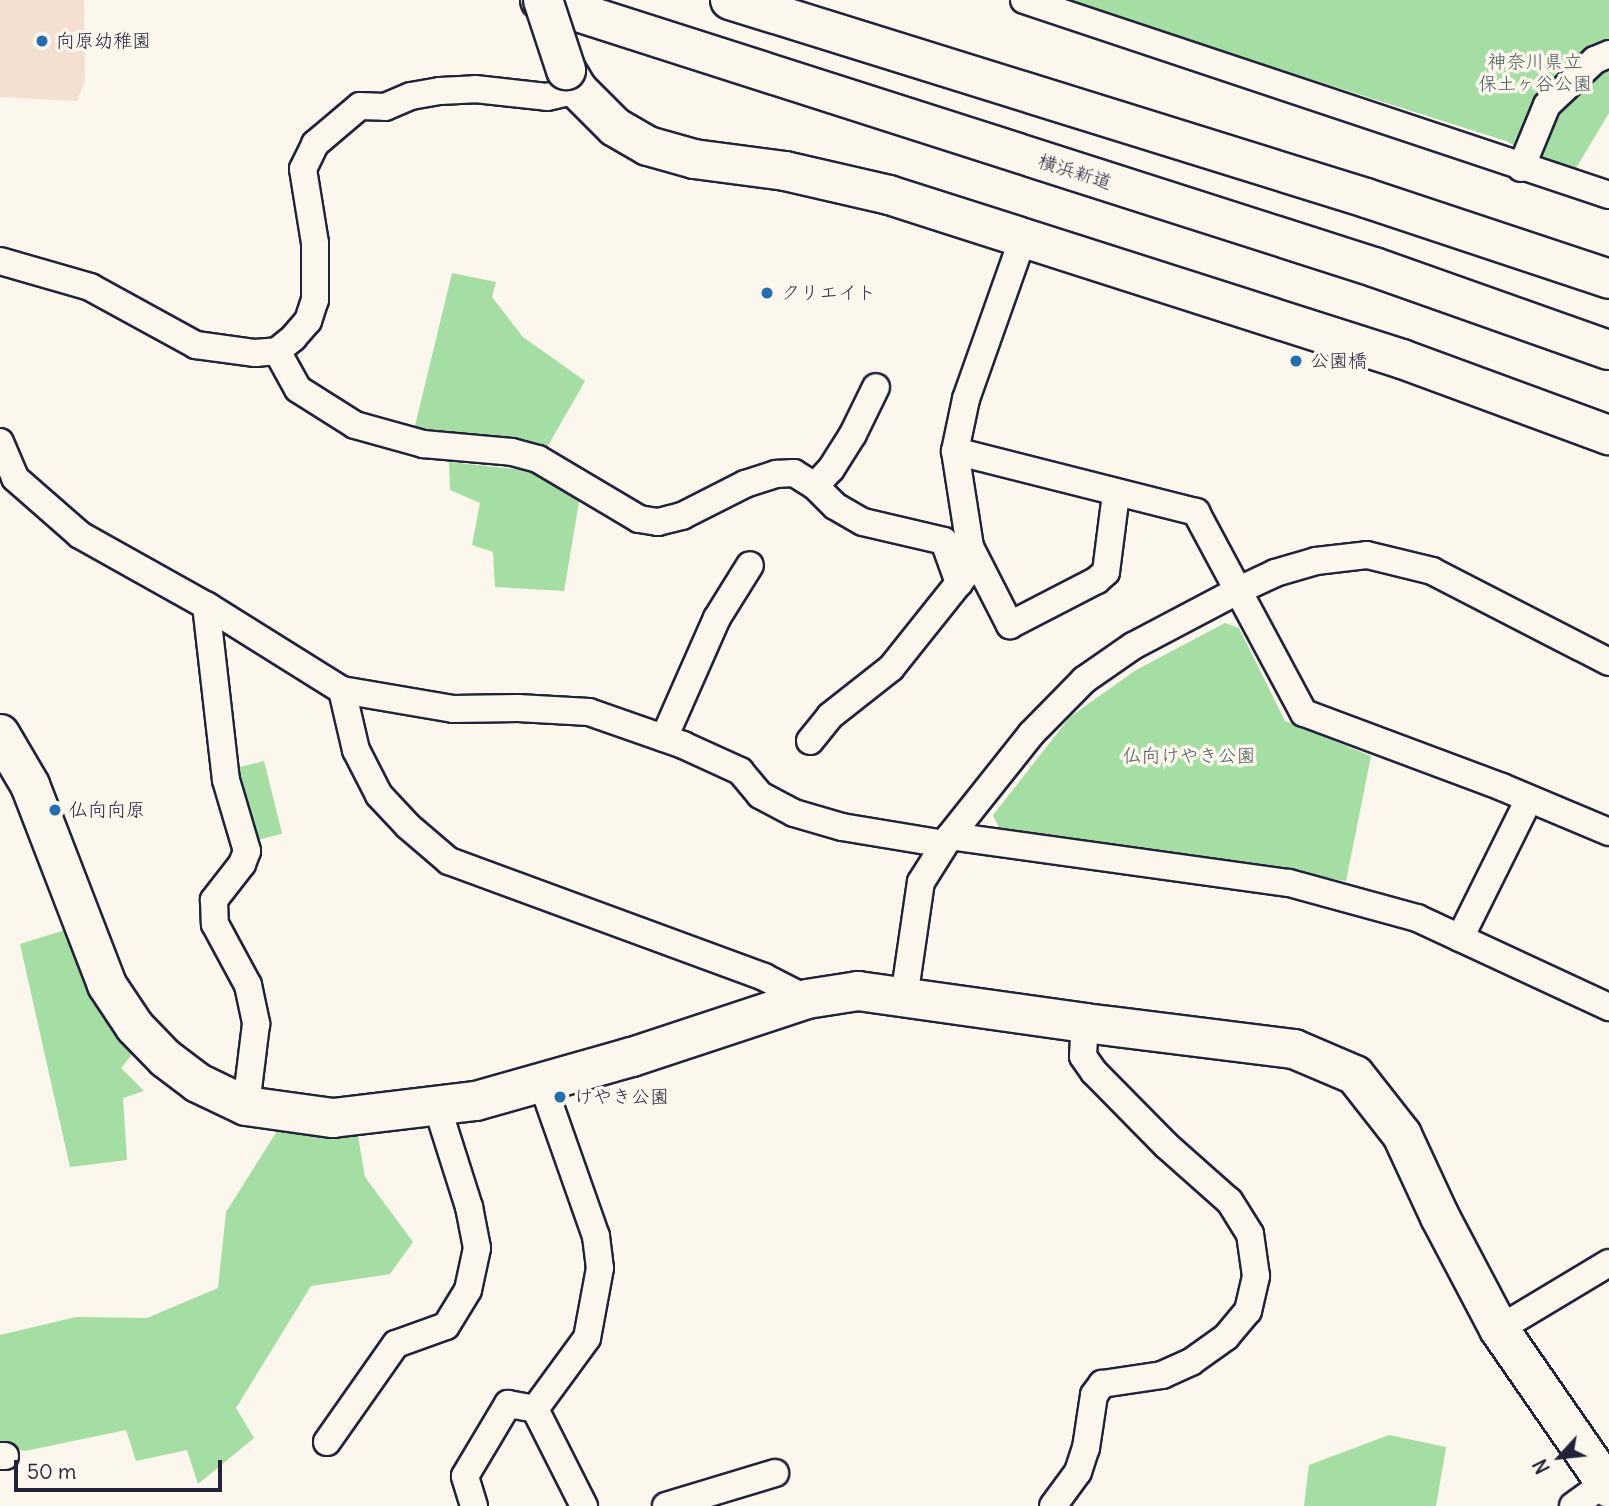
<!DOCTYPE html>
<html>
<head>
<meta charset="utf-8">
<style>
  body { margin:0 }
  #map { position:relative; width:1609px; height:1506px; overflow:hidden; background:#fbf7ec; font-family:Delius,"Klee One",sans-serif }
  div>[style] { position:absolute }
  .built>* { inset:0; background:#f3e0d2 }
  .green>* { inset:0; background:#a5dea3; transform-origin:0 0 }
  .roads { filter:drop-shadow(2px 0 #22223b) drop-shadow(-2px 0 #22223b) drop-shadow(0 2px #22223b) drop-shadow(0 -2px #22223b) }
  .street>* { height:26px; margin:-13px; padding:0 13px; transform-origin:13px; border-radius:13px; background:#fbf7ec }
  .secondary>* { height:38px; margin:-19px; padding:0 19px; transform-origin:19px; border-radius:19px; background:#fbf7ec }
  .highway>* { height:38px; margin:-19px; padding:0 19px; transform-origin:19px; border-radius:19px; background:#fbf7ec }
  .bridges { filter:drop-shadow(2px 0 #22223b) drop-shadow(-2px 0 #22223b) drop-shadow(0 2px #22223b) drop-shadow(0 -2px #22223b) }
  .secondary-bridge>* { height:38px; margin:-19px; padding:0 19px; transform-origin:19px; border-radius:19px; background:#fbf7ec }
  .dots>* { width:19px; height:19px; translate:-50% -50%; box-sizing:border-box; border:4px solid #fbf7ec; border-radius:50% }
  span { translate:-50% -50%; white-space:nowrap; text-align:center; line-height:1.15; -webkit-text-stroke:7px #fbf7ec; paint-order:stroke }
  .poi-label { font-size:19px; color:#22223b }
  .left { translate:0 -50%; text-align:left }
  .park-label { font-size:19px; color:#495a5a }
  .street-label { font-size:19px; color:#22223b }
  .north { position:absolute; left:1525px; top:1422px; width:70px; height:70px; -webkit-text-stroke:5px #fbf7ec; paint-order:stroke; rotate:243deg; font-size:19px; font-weight:700; line-height:28px; text-align:center; color:#22223b }
  .north::after { content:''; display:block; margin:auto; width:24px; height:32px; background:#22223b; clip-path:polygon(50% 0,100% 100%,50% 72%,0 100%) }
  .scale { position:absolute; left:14px; top:1460px; width:208px; height:32px; box-sizing:border-box; border:4px solid #22223b; border-top:0; padding-left:9px; font-size:21px; line-height:24px; white-space:nowrap; color:#22223b; -webkit-text-stroke:5px #fbf7ec; paint-order:stroke }
</style>
</head>
<body>
<div id="map">
  <div class="built">
    <div style="clip-path:polygon(0 0,84px 0,85px 81px,77px 101px,0 97px)"></div>
  </div>
  <div class="green">
    <div style="clip-path:polygon(1061px 0,1609px 0,1609px 113px,1575px 170px,1555px 169px,1506px 141px)"></div>
    <div style="clip-path:polygon(452px 273px,496px 282px,492px 297px,523px 337px,585px 381px,546px 449px,414px 430px)"></div>
    <div style="clip-path:polygon(449px 462px,533px 471px,580px 496px,564px 591px,495px 587px,493px 552px,472px 545px,480px 503px,450px 490px)"></div>
    <div style="clip-path:polygon(1225px 623px,1239px 628px,1285px 721px,1371px 756px,1346px 881px,1002px 834px,993px 815px,1070px 717px,1136px 670px)"></div>
    <div style="left:264px;top:761px;width:75px;height:34px;rotate:76deg"></div>
    <div style="clip-path:polygon(65px 930px,88px 993px,134px 1052px,121px 1068px,144px 1091px,123px 1098px,127px 1160px,70px 1167px,20px 944px)"></div>
    <div style="clip-path:polygon(279px 1128px,358px 1136px,365px 1177px,413px 1242px,390px 1274px,311px 1286px,236px 1408px,254px 1438px,198px 1484px,187px 1450px,136px 1461px,126px 1430px,25px 1451px,0 1445px,0 1335px,76px 1317px,147px 1318px,218px 1288px,226px 1212px)"></div>
    <div style="clip-path:polygon(1389px 1435px,1446px 1447px,1436px 1506px,1304px 1506px,1309px 1465px)"></div>
  </div>
  <div class="roads">
    <div class="street">
      <div style="left:1024px;top:0;width:617px;rotate:18.43deg"></div>
      <div style="left:1521px;top:168px;width:68px;rotate:-67.6deg"></div>
      <div style="left:1547px;top:105px;width:66px;rotate:-43.2deg"></div>
      <div style="left:1595px;top:60px;width:15px;rotate:-23deg"></div>
      <div style="left:1023px;top:238px;width:171px;rotate:109.5deg"></div>
      <div style="left:966px;top:399px;width:53px;rotate:101.9deg"></div>
      <div style="left:955px;top:451px;width:249px;rotate:14.2deg"></div>
      <div style="left:1196px;top:512px;width:228px;rotate:61.8deg"></div>
      <div style="left:1304px;top:713px;width:211px;rotate:20.5deg"></div>
      <div style="left:1502px;top:787px;width:116px;rotate:22.8deg"></div>
      <div style="left:0;top:261px;width:94px;rotate:16.1deg"></div>
      <div style="left:90px;top:287px;width:121px;rotate:28.7deg"></div>
      <div style="left:196px;top:345px;width:60px;rotate:7.7deg"></div>
      <div style="left:255px;top:353px;width:22px;rotate:-5deg"></div>
      <div style="left:277px;top:351px;width:21px;rotate:-39deg"></div>
      <div style="left:293px;top:338px;width:23px;rotate:-49deg"></div>
      <div style="left:308px;top:321px;width:22px;rotate:-72deg"></div>
      <div style="left:315px;top:300px;width:57px;rotate:-90deg"></div>
      <div style="left:315px;top:243px;width:75px;rotate:-99.2deg"></div>
      <div style="left:303px;top:169px;width:28px;rotate:-64deg"></div>
      <div style="left:315px;top:144px;width:59px;rotate:-40.2deg"></div>
      <div style="left:360px;top:106px;width:25px;rotate:2deg"></div>
      <div style="left:385px;top:107px;width:28px;rotate:-23deg"></div>
      <div style="left:411px;top:96px;width:29px;rotate:-10deg"></div>
      <div style="left:440px;top:91px;width:35px;rotate:-3deg"></div>
      <div style="left:475px;top:89px;width:72px;rotate:6.3deg"></div>
      <div style="left:547px;top:97px;width:32px;rotate:-13deg"></div>
      <div style="left:277px;top:351px;width:43px;rotate:61.1deg"></div>
      <div style="left:298px;top:389px;width:67px;rotate:32.3deg"></div>
      <div style="left:355px;top:425px;width:71px;rotate:15.6deg"></div>
      <div style="left:423px;top:444px;width:89px;rotate:5.1deg"></div>
      <div style="left:512px;top:452px;width:27px;rotate:15deg"></div>
      <div style="left:538px;top:459px;width:117px;rotate:30.7deg"></div>
      <div style="left:639px;top:519px;width:19px;rotate:9deg"></div>
      <div style="left:658px;top:522px;width:25px;rotate:-14deg"></div>
      <div style="left:682px;top:516px;width:71px;rotate:-26.9deg"></div>
      <div style="left:745px;top:484px;width:33px;rotate:-18deg"></div>
      <div style="left:776px;top:474px;width:18px;rotate:-3deg"></div>
      <div style="left:794px;top:473px;width:25px;rotate:32deg"></div>
      <div style="left:815px;top:486px;width:28px;rotate:45deg"></div>
      <div style="left:835px;top:506px;width:32px;rotate:30deg"></div>
      <div style="left:863px;top:522px;width:83px;rotate:13.2deg"></div>
      <div style="left:944px;top:541px;width:45px;rotate:70.3deg"></div>
      <div style="left:0;top:442px;width:39px;rotate:67deg"></div>
      <div style="left:15px;top:478px;width:86px;rotate:41.2deg"></div>
      <div style="left:80px;top:535px;width:148px;rotate:29.2deg"></div>
      <div style="left:209px;top:607px;width:157px;rotate:32deg"></div>
      <div style="left:342px;top:690px;width:62px;rotate:76.9deg"></div>
      <div style="left:356px;top:750px;width:51px;rotate:62.9deg"></div>
      <div style="left:379px;top:795px;width:42px;rotate:46.9deg"></div>
      <div style="left:408px;top:826px;width:54px;rotate:40.5deg"></div>
      <div style="left:449px;top:861px;width:336px;rotate:20.2deg"></div>
      <div style="left:764px;top:977px;width:48px;rotate:27.1deg"></div>
      <div style="left:955px;top:451px;width:97px;rotate:81.1deg"></div>
      <div style="left:970px;top:547px;width:88px;rotate:62.9deg"></div>
      <div style="left:1010px;top:625px;width:98px;rotate:-27.3deg"></div>
      <div style="left:1097px;top:580px;width:12px;rotate:-42deg"></div>
      <div style="left:1106px;top:572px;width:79px;rotate:-82.7deg"></div>
      <div style="left:815px;top:486px;width:23px;rotate:-47deg"></div>
      <div style="left:831px;top:469px;width:41px;rotate:-57.8deg"></div>
      <div style="left:853px;top:434px;width:52px;rotate:-63.9deg"></div>
      <div style="left:206px;top:605px;width:176px;rotate:83.5deg"></div>
      <div style="left:226px;top:780px;width:74px;rotate:73.5deg"></div>
      <div style="left:247px;top:851px;width:14px;rotate:111deg"></div>
      <div style="left:242px;top:864px;width:46px;rotate:127.9deg"></div>
      <div style="left:214px;top:900px;width:24px;rotate:88deg"></div>
      <div style="left:215px;top:924px;width:69px;rotate:61.6deg"></div>
      <div style="left:248px;top:985px;width:40px;rotate:78deg"></div>
      <div style="left:256px;top:1024px;width:83px;rotate:97deg"></div>
      <div style="left:342px;top:690px;width:113px;rotate:9.7deg"></div>
      <div style="left:453px;top:709px;width:65px;rotate:-0.9deg"></div>
      <div style="left:518px;top:708px;width:71px;rotate:3.2deg"></div>
      <div style="left:589px;top:712px;width:100px;rotate:19.3deg"></div>
      <div style="left:683px;top:745px;width:63px;rotate:24.5deg"></div>
      <div style="left:740px;top:771px;width:31px;rotate:50deg"></div>
      <div style="left:760px;top:795px;width:38px;rotate:28deg"></div>
      <div style="left:794px;top:813px;width:50px;rotate:16.3deg"></div>
      <div style="left:842px;top:827px;width:104px;rotate:9.4deg"></div>
      <div style="left:664px;top:738px;width:131px;rotate:-66.2deg"></div>
      <div style="left:717px;top:618px;width:62px;rotate:-58.1deg"></div>
      <div style="left:810px;top:741px;width:32px;rotate:-51deg"></div>
      <div style="left:830px;top:716px;width:78px;rotate:-38.2deg"></div>
      <div style="left:891px;top:668px;width:127px;rotate:-51.4deg"></div>
      <div style="left:950px;top:836px;width:342px;rotate:7.9deg"></div>
      <div style="left:1289px;top:883px;width:133px;rotate:15.3deg"></div>
      <div style="left:1417px;top:918px;width:212px;rotate:24.9deg"></div>
      <div style="left:1460px;top:938px;width:155px;rotate:-63.6deg"></div>
      <div style="left:904px;top:998px;width:117px;rotate:-81.7deg"></div>
      <div style="left:921px;top:882px;width:54px;rotate:-57.8deg"></div>
      <div style="left:950px;top:836px;width:130px;rotate:-51.5deg"></div>
      <div style="left:1031px;top:734px;width:76px;rotate:-45.5deg"></div>
      <div style="left:1084px;top:680px;width:60px;rotate:-34.8deg"></div>
      <div style="left:1133px;top:646px;width:120px;rotate:-27.8deg"></div>
      <div style="left:1239px;top:590px;width:40px;rotate:-25deg"></div>
      <div style="left:1275px;top:573px;width:43px;rotate:-16.3deg"></div>
      <div style="left:1316px;top:561px;width:51px;rotate:-6.7deg"></div>
      <div style="left:1367px;top:555px;width:67px;rotate:13.8deg"></div>
      <div style="left:1432px;top:571px;width:199px;rotate:27.2deg"></div>
      <div style="left:542px;top:1083px;width:162px;rotate:70.6deg"></div>
      <div style="left:596px;top:1236px;width:32px;rotate:83deg"></div>
      <div style="left:600px;top:1268px;width:71px;rotate:100.5deg"></div>
      <div style="left:587px;top:1338px;width:88px;rotate:126.2deg"></div>
      <div style="left:535px;top:1409px;width:109px;rotate:63.2deg"></div>
      <div style="left:1499px;top:1329px;width:128px;rotate:-31deg"></div>
      <div style="left:327px;top:1442px;width:120px;rotate:-54.9deg"></div>
      <div style="left:396px;top:1344px;width:53px;rotate:-19.8deg"></div>
      <div style="left:446px;top:1326px;width:42px;rotate:-58.6deg"></div>
      <div style="left:468px;top:1290px;width:43px;rotate:-77.9deg"></div>
      <div style="left:477px;top:1248px;width:42px;rotate:-101deg"></div>
      <div style="left:469px;top:1207px;width:106px;rotate:-107.6deg"></div>
      <div style="left:0;top:1456px;width:5px"></div>
      <div style="left:474px;top:1506px;width:31px;rotate:-107deg"></div>
      <div style="left:465px;top:1476px;width:84px;rotate:-59.2deg"></div>
      <div style="left:508px;top:1404px;width:27px;rotate:10deg"></div>
      <div style="left:666px;top:1506px;width:114px;rotate:-16.8deg"></div>
      <div style="left:1053px;top:1506px;width:42px;rotate:-53.7deg"></div>
      <div style="left:1078px;top:1472px;width:25px;rotate:-72deg"></div>
      <div style="left:1086px;top:1448px;width:54px;rotate:-81.4deg"></div>
      <div style="left:1094px;top:1395px;width:14px;rotate:-54deg"></div>
      <div style="left:1102px;top:1384px;width:61px;rotate:-8.5deg"></div>
      <div style="left:1162px;top:1375px;width:32px;rotate:-24deg"></div>
      <div style="left:1191px;top:1362px;width:43px;rotate:-35.5deg"></div>
      <div style="left:1226px;top:1337px;width:34px;rotate:-50deg"></div>
      <div style="left:1248px;top:1311px;width:36px;rotate:-77deg"></div>
      <div style="left:1256px;top:1276px;width:42px;rotate:-98.1deg"></div>
      <div style="left:1250px;top:1234px;width:39px;rotate:-122deg"></div>
      <div style="left:1229px;top:1201px;width:84px;rotate:-138.4deg"></div>
      <div style="left:1166px;top:1145px;width:103px;rotate:-134.6deg"></div>
      <div style="left:1094px;top:1072px;width:19px;rotate:-125deg"></div>
      <div style="left:1083px;top:1056px;width:33px;rotate:-87deg"></div>
      <div style="left:1573px;top:1506px;width:44px;rotate:-35.8deg"></div>
    </div>
    <div class="secondary">
      <div style="left:566px;top:70px;width:23px;rotate:59deg"></div>
      <div style="left:578px;top:90px;width:52px;rotate:45deg"></div>
      <div style="left:615px;top:127px;width:38px;rotate:30deg"></div>
      <div style="left:648px;top:146px;width:48px;rotate:15.8deg"></div>
      <div style="left:694px;top:159px;width:92px;rotate:7.5deg"></div>
      <div style="left:785px;top:171px;width:107px;rotate:13deg"></div>
      <div style="left:889px;top:195px;width:539px;rotate:17.73deg"></div>
      <div style="left:1402px;top:359px;width:221px;rotate:20.2deg"></div>
      <div style="left:0;top:734px;width:59px;rotate:59.5deg"></div>
      <div style="left:30px;top:785px;width:214px;rotate:68.9deg"></div>
      <div style="left:107px;top:985px;width:50px;rotate:56.3deg"></div>
      <div style="left:135px;top:1027px;width:43px;rotate:45.9deg"></div>
      <div style="left:165px;top:1058px;width:41px;rotate:37.1deg"></div>
      <div style="left:198px;top:1083px;width:53px;rotate:25.6deg"></div>
      <div style="left:246px;top:1106px;width:88px;rotate:7.9deg"></div>
      <div style="left:333px;top:1118px;width:144px;rotate:-6.8deg"></div>
      <div style="left:476px;top:1101px;width:162px;rotate:-15.8deg"></div>
      <div style="left:632px;top:1057px;width:184px;rotate:-18.3deg"></div>
      <div style="left:807px;top:999px;width:52px;rotate:-8.9deg"></div>
      <div style="left:858px;top:991px;width:229px;rotate:8deg"></div>
      <div style="left:1085px;top:1023px;width:211px;rotate:7.1deg"></div>
      <div style="left:1294px;top:1049px;width:66px;rotate:23.1deg"></div>
      <div style="left:1355px;top:1075px;width:76px;rotate:51.9deg"></div>
      <div style="left:1402px;top:1135px;width:90px;rotate:65.1deg"></div>
      <div style="left:1440px;top:1217px;width:127px;rotate:62.2deg"></div>
      <div style="left:1499px;top:1329px;width:193px;rotate:55.3deg"></div>
    </div>
    <div class="highway">
      <div style="left:540px;top:0;width:876px;rotate:17.75deg"></div>
      <div style="left:1374px;top:267px;width:249px;rotate:19.5deg"></div>
      <div style="left:730px;top:0;width:666px;rotate:17.29deg"></div>
      <div style="left:1366px;top:198px;width:256px;rotate:18.4deg"></div>
    </div>
  </div>
  <div class="bridges">
    <div class="secondary-bridge">
      <div style="left:543px;top:0;width:74px;rotate:71.8deg"></div>
    </div>
  </div>
  <div class="dots">
    <div style="left:42px;top:41px;background:#1f6fb2"></div>
    <div style="left:767px;top:293px;background:#1f6fb2"></div>
    <div style="left:1296px;top:361px;background:#1f6fb2"></div>
    <div style="left:55px;top:810px;background:#1f6fb2"></div>
    <div style="left:560px;top:1097px;background:#1f6fb2"></div>
  </div>
  <div class="poi-label">
    <span class="left" style="left:56px;top:41px">向原幼稚園</span>
    <span class="left" style="left:781px;top:293px">クリエイト</span>
    <span class="left" style="left:1310px;top:361px">公園橋</span>
    <span class="left" style="left:69px;top:810px">仏向向原</span>
    <span class="left" style="left:574px;top:1097px">けやき公園</span>
  </div>
  <div class="park-label">
    <span style="left:1535px;top:73px">神奈川県立<br>保土ヶ谷公園</span>
    <span style="left:1189px;top:756px">仏向けやき公園</span>
  </div>
  <div class="street-label">
    <span style="left:1075px;top:172px;rotate:18deg">横浜新道</span>
  </div>
  <div class="north">N</div>
  <div class="scale">50 m</div>
</div>
</body>
</html>
